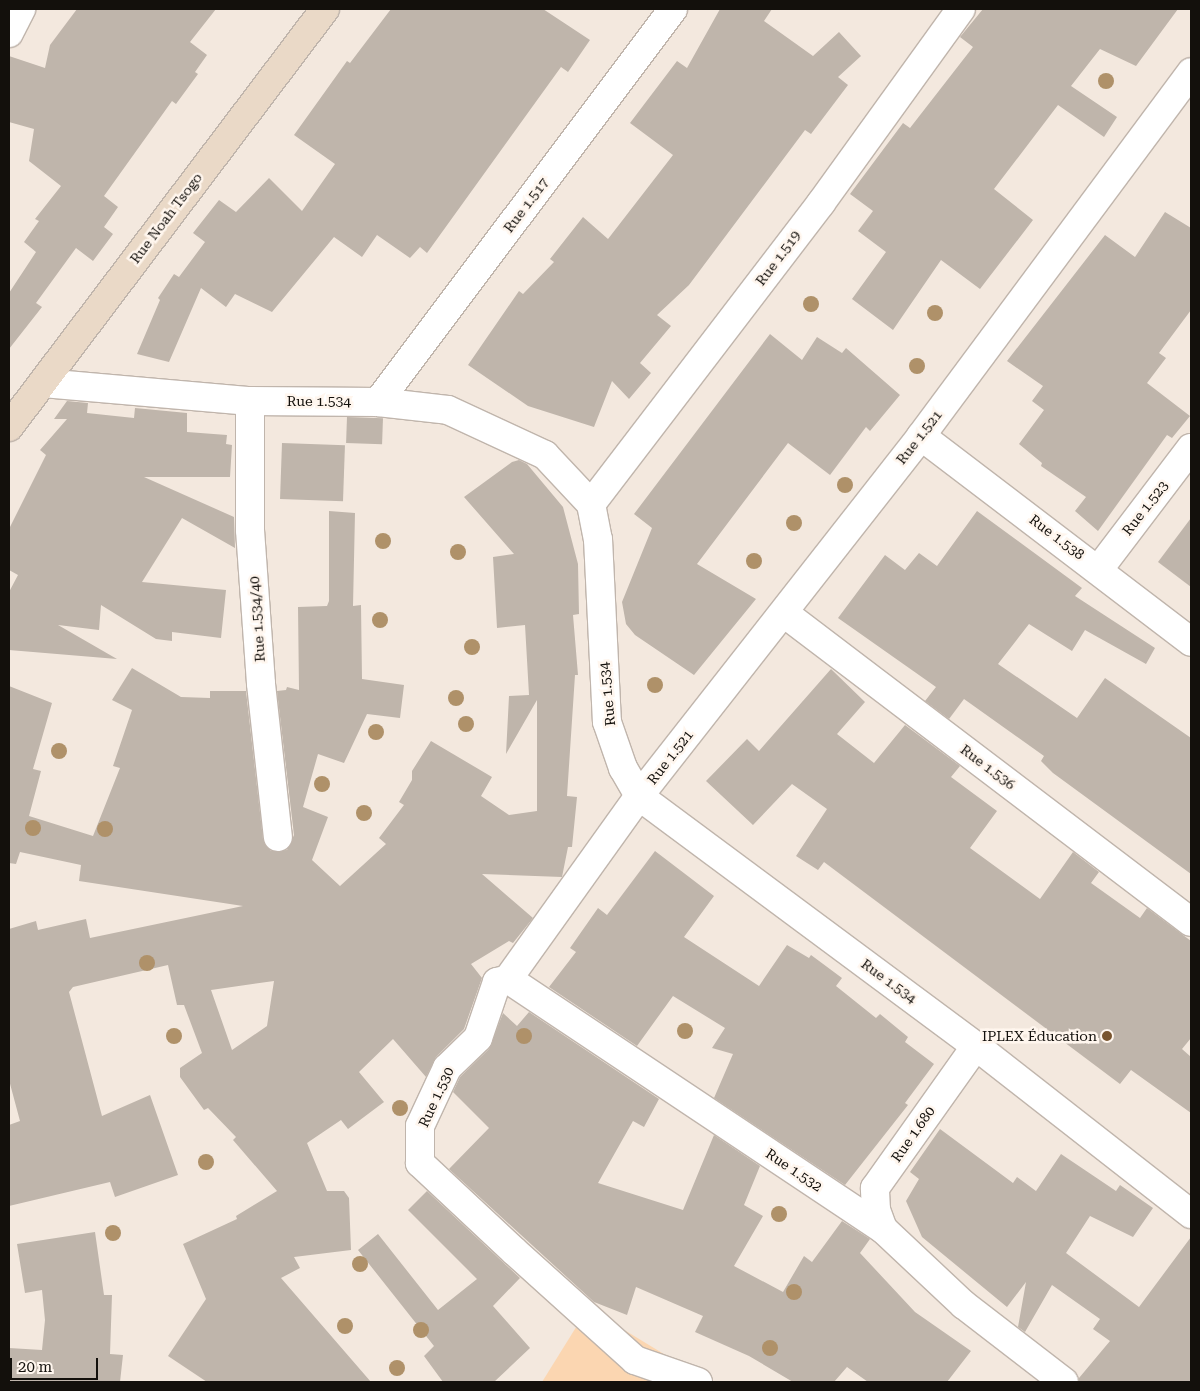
<!DOCTYPE html>
<html>
<head>
<meta charset="utf-8">
<style>
  body { margin:0 }
  #map { position:relative; width:1200px; height:1391px; overflow:hidden; background:#f3e8de; font-family:"Roboto Serif",serif }
  div>[style] { position:absolute }
  .green>* { inset:0; background:#fbd6b1 }
  .building>* { inset:0; background:#bfb5ab; transform-origin:0 0 }
  .roads { filter:drop-shadow(1px 0 #c0b5ac) drop-shadow(-1px 0 #c0b5ac) drop-shadow(0 1px #c0b5ac) drop-shadow(0 -1px #c0b5ac) }
  .minor>* { height:28px; margin:-14px; padding:0 14px; transform-origin:14px; border-radius:14px; background:#fff }
  .secondary>* { height:28px; margin:-14px; padding:0 14px; transform-origin:14px; border-radius:14px; background:#ead9c7 }
  .trees>* { width:16px; height:16px; margin:-8px; border-radius:50%; background:#af9169 }
  .dots>* { width:14px; height:14px; translate:-50% -50%; box-sizing:border-box; border:2px solid #fff6ee; border-radius:50% }
  span { translate:-50% -50%; white-space:nowrap; text-align:center; line-height:1.15; -webkit-text-stroke:5px #fff6ee; paint-order:stroke }
  .street-label { font-size:14px; color:#13100c }
  .poi-label { font-size:14px; color:#13100c }
  .right { translate:-100% -50%; text-align:right }
  .frame { position:absolute; inset:0; border:10px solid #13100c; pointer-events:none }
  .scale { position:absolute; left:10px; top:1358px; width:88px; height:22px; box-sizing:border-box; border:2px solid #13100c; border-top:0; padding-left:6px; font-size:15px; line-height:18px; white-space:nowrap; color:#13100c; -webkit-text-stroke:4px #fff6ee; paint-order:stroke }
</style>
</head>
<body>
<div id="map">
  <div class="green">
    <div style="clip-path:polygon(588px 1308px,710px 1382px,542px 1382px)"></div>
  </div>
  <div class="building">
    <div style="clip-path:polygon(77px 9px,216px 9px,190px 42px,207px 55px,195px 72px,198px 74px,176px 104px,172px 101px,104px 196px,118px 207px,104px 227px,113px 234px,93px 261px,76px 248px,36px 303px,42px 307px,9px 349px,9px 293px,36px 252px,24px 242px,39px 221px,35px 219px,61px 186px,29px 161px,34px 129px,9px 122px,9px 56px,45px 68px,50px 45px)"></div>
    <div style="clip-path:polygon(391px 9px,543px 9px,590px 40px,568px 72px,561px 67px,427px 253px,420px 247px,410px 258px,377px 235px,362px 257px,334px 237px,272px 312px,235px 294px,226px 307px,201px 288px,169px 362px,137px 354px,160px 300px,158px 298px,174px 274px,179px 277px,205px 242px,193px 233px,219px 200px,236px 212px,269px 178px,302px 211px,335px 164px,294px 135px,347px 61px,350px 63px)"></div>
    <div style="clip-path:polygon(720px 9px,772px 9px,764px 21px,813px 56px,839px 32px,861px 56px,838px 77px,848px 85px,811px 134px,805px 130px,689px 285px,657px 315px,671px 326px,640px 363px,651px 373px,629px 399px,612px 381px,594px 427px,528px 406px,468px 365px,519px 291px,523px 294px,554px 262px,550px 259px,583px 217px,608px 239px,673px 155px,630px 123px,677px 61px,687px 68px)"></div>
    <div style="clip-path:polygon(983px 9px,1178px 9px,1136px 66px,1100px 49px,1071px 86px,1117px 117px,1104px 137px,1058px 105px,994px 189px,1033px 220px,980px 289px,941px 260px,893px 330px,852px 299px,886px 252px,858px 231px,873px 211px,850px 194px,903px 123px,910px 128px,973px 47px,960px 37px)"></div>
    <div style="clip-path:polygon(1165px 212px,1191px 228px,1191px 310px,1159px 353px,1166px 358px,1147px 383px,1190px 416px,1172px 438px,1167px 435px,1098px 531px,1075px 511px,1086px 497px,1041px 466px,1042px 463px,1019px 444px,1044px 410px,1032px 401px,1043px 386px,1007px 361px,1105px 235px,1135px 257px)"></div>
    <div style="clip-path:polygon(770px 334px,802px 360px,817px 337px,842px 353px,846px 348px,900px 395px,870px 431px,866px 427px,830px 475px,788px 443px,697px 564px,756px 599px,694px 675px,635px 635px,626px 624px,622px 602px,652px 528px,634px 514px)"></div>
    <div style="clip-path:polygon(67px 401px,88px 403px,87px 413px,134px 418px,135px 408px,187px 413px,187px 432px,227px 435px,226px 444px,232px 445px,230px 477px,144px 477px,234px 517px,235px 548px,182px 518px,142px 582px,226px 590px,221px 638px,172px 632px,172px 641px,156px 639px,101px 605px,99px 630px,58px 625px,117px 659px,9px 650px,9px 592px,18px 575px,9px 570px,9px 529px,46px 455px,40px 450px,67px 419px,54px 419px)"></div>
    <div style="left:347px;top:417px;width:36px;height:26px;rotate:2deg"></div>
    <div style="left:282px;top:443px;width:63px;height:56px;rotate:2deg"></div>
    <div style="clip-path:polygon(evenodd,519px 460px,527px 464px,563px 507px,578px 564px,579px 614px,573px 615px,578px 675px,575px 675px,567px 796px,577px 797px,572px 847px,568px 847px,562px 877px,482px 874px,533px 918px,513px 943px,509px 941px,471px 964px,482px 978px,464px 1029px,436px 1057px,426px 1077px,393px 1039px,359px 1072px,384px 1102px,348px 1129px,341px 1120px,307px 1143px,327px 1191px,344px 1191px,349px 1198px,351px 1250px,294px 1257px,300px 1268px,281px 1278px,371px 1382px,207px 1382px,168px 1356px,206px 1299px,183px 1244px,237px 1219px,236px 1216px,277px 1191px,233px 1140px,236px 1137px,208px 1108px,204px 1110px,180px 1077px,180px 1068px,202px 1053px,184px 1005px,177px 1005px,168px 965px,73px 987px,69px 992px,102px 1116px,150px 1095px,178px 1175px,115px 1197px,110px 1182px,9px 1206px,9px 1125px,20px 1121px,9px 1080px,9px 929px,36px 921px,38px 930px,86px 919px,90px 938px,243px 906px,79px 881px,81px 865px,20px 852px,16px 864px,9px 863px,9px 686px,52px 703px,33px 769px,41px 771px,29px 816px,93px 836px,120px 768px,113px 766px,132px 710px,112px 700px,132px 668px,181px 697px,210px 698px,210px 691px,246px 691px,263px 839px,271px 851px,287px 850px,294px 835px,277px 691px,286px 690px,287px 687px,299px 690px,298px 607px,327px 606px,329px 601px,329px 511px,355px 513px,353px 606px,361px 605px,362px 679px,404px 685px,400px 718px,367px 714px,344px 763px,318px 754px,303px 807px,328px 817px,312px 860px,340px 886px,386px 844px,379px 838px,404px 805px,399px 802px,412px 780px,412px 771px,431px 741px,492px 777px,481px 796px,509px 815px,537px 811px,537px 700px,506px 754px,509px 696px,529px 695px,525px 625px,497px 628px,493px 557px,514px 554px,464px 497px,512px 462px,519px 460px,274px 981px,267px 1026px,232px 1050px,211px 990px,274px 981px)"></div>
    <div style="clip-path:polygon(977px 511px,1082px 588px,1075px 596px,1155px 648px,1146px 664px,1085px 630px,1072px 651px,1029px 624px,998px 664px,1077px 718px,1105px 678px,1191px 738px,1191px 874px,1053px 773px,1041px 761px,1044px 756px,964px 699px,949px 719px,925px 701px,936px 687px,838px 618px,885px 555px,905px 570px,919px 553px,937px 566px)"></div>
    <div style="clip-path:polygon(1191px 518px,1191px 587px,1158px 562px)"></div>
    <div style="clip-path:polygon(831px 669px,865px 702px,837px 734px,874px 763px,905px 725px,960px 766px,951px 777px,997px 811px,970px 848px,1040px 899px,1073px 852px,1099px 872px,1091px 883px,1140px 918px,1147px 908px,1191px 941px,1191px 1038px,1182px 1049px,1191px 1057px,1191px 1113px,1131px 1070px,1120px 1084px,824px 862px,818px 870px,796px 856px,827px 809px,792px 784px,753px 825px,706px 781px,747px 739px,759px 751px)"></div>
    <div style="clip-path:polygon(655px 851px,714px 896px,684px 937px,759px 986px,787px 945px,809px 958px,811px 955px,842px 978px,836px 986px,876px 1018px,880px 1014px,908px 1037px,905px 1042px,934px 1064px,905px 1103px,908px 1105px,845px 1185px,714px 1098px,733px 1054px,712px 1048px,725px 1028px,673px 996px,637px 1046px,549px 987px,576px 952px,570px 948px,598px 908px,607px 915px)"></div>
    <div style="clip-path:polygon(529px 1012px,659px 1099px,644px 1127px,633px 1121px,598px 1183px,683px 1210px,714px 1135px,760px 1166px,744px 1205px,763px 1216px,734px 1266px,783px 1292px,804px 1256px,812px 1262px,842px 1221px,870px 1239px,860px 1253px,915px 1312px,971px 1351px,947px 1382px,868px 1382px,847px 1367px,834px 1382px,793px 1382px,749px 1356px,695px 1332px,703px 1316px,636px 1287px,627px 1315px,594px 1302px,449px 1169px,489px 1128px,453px 1092px,460px 1077px,489px 1049px,503px 1013px,517px 1026px)"></div>
    <div style="clip-path:polygon(940px 1129px,1013px 1183px,1017px 1177px,1036px 1191px,1061px 1154px,1116px 1191px,1120px 1185px,1153px 1208px,1133px 1237px,1090px 1216px,1066px 1253px,1139px 1307px,1191px 1237px,1191px 1382px,1079px 1382px,1079px 1378px,1110px 1341px,1093px 1329px,1100px 1319px,1052px 1285px,1025px 1332px,1018px 1327px,1026px 1282px,1007px 1307px,922px 1237px,906px 1201px,919px 1179px,910px 1172px)"></div>
    <div style="clip-path:polygon(427px 1191px,520px 1278px,493px 1306px,530px 1348px,494px 1382px,443px 1382px,424px 1356px,434px 1346px,358px 1250px,378px 1234px,438px 1310px,477px 1279px,408px 1210px)"></div>
    <div style="clip-path:polygon(95px 1232px,104px 1295px,112px 1295px,110px 1354px,123px 1355px,120px 1382px,9px 1382px,9px 1348px,42px 1350px,45px 1320px,42px 1290px,25px 1293px,17px 1244px)"></div>
  </div>
  <div class="roads">
    <div class="minor">
      <div style="left:9px;top:33px;width:27px;rotate:-63deg"></div>
      <div style="left:43px;top:383px;width:208px;rotate:5deg"></div>
      <div style="left:250px;top:401px;width:128px;rotate:0.4deg"></div>
      <div style="left:378px;top:402px;width:70px;rotate:6.5deg"></div>
      <div style="left:448px;top:410px;width:107px;rotate:24.9deg"></div>
      <div style="left:545px;top:455px;width:67px;rotate:46.8deg"></div>
      <div style="left:591px;top:504px;width:36px;rotate:79deg"></div>
      <div style="left:598px;top:539px;width:183px;rotate:87.2deg"></div>
      <div style="left:607px;top:722px;width:49px;rotate:70.8deg"></div>
      <div style="left:623px;top:768px;width:32px;rotate:60deg"></div>
      <div style="left:639px;top:796px;width:420px;rotate:36.6deg"></div>
      <div style="left:976px;top:1046px;width:273px;rotate:38deg"></div>
      <div style="left:250px;top:401px;width:129px;rotate:90deg"></div>
      <div style="left:250px;top:530px;width:154px;rotate:85.9deg"></div>
      <div style="left:261px;top:684px;width:154px;rotate:83.7deg"></div>
      <div style="left:378px;top:402px;width:491px;rotate:-53.1deg"></div>
      <div style="left:921px;top:436px;width:340px;rotate:37.3deg"></div>
      <div style="left:591px;top:504px;width:379px;rotate:-52.6deg"></div>
      <div style="left:821px;top:203px;width:239px;rotate:-54.2deg"></div>
      <div style="left:1099px;top:569px;width:152px;rotate:-52.8deg"></div>
      <div style="left:784px;top:613px;width:511px;rotate:37.21deg"></div>
      <div style="left:508px;top:979px;width:451px;rotate:33.7deg"></div>
      <div style="left:883px;top:1229px;width:111px;rotate:43.2deg"></div>
      <div style="left:964px;top:1305px;width:126px;rotate:37.6deg"></div>
      <div style="left:883px;top:1229px;width:20px;rotate:-110deg"></div>
      <div style="left:876px;top:1210px;width:22px;rotate:-93deg"></div>
      <div style="left:875px;top:1188px;width:174px;rotate:-54.6deg"></div>
      <div style="left:698px;top:1382px;width:67px;rotate:-160.8deg"></div>
      <div style="left:635px;top:1360px;width:163px;rotate:-138deg"></div>
      <div style="left:514px;top:1251px;width:129px;rotate:-136.9deg"></div>
      <div style="left:420px;top:1163px;width:37px;rotate:-90deg"></div>
      <div style="left:420px;top:1126px;width:64px;rotate:-65deg"></div>
      <div style="left:447px;top:1068px;width:43px;rotate:-44.1deg"></div>
      <div style="left:478px;top:1038px;width:59px;rotate:-71.3deg"></div>
      <div style="left:497px;top:982px;width:11px;rotate:-15deg"></div>
      <div style="left:508px;top:979px;width:225px;rotate:-54.4deg"></div>
      <div style="left:639px;top:796px;width:457px;rotate:-51.9deg"></div>
      <div style="left:921px;top:436px;width:453px;rotate:-53.4deg"></div>
    </div>
    <div class="secondary">
      <div style="left:9px;top:427px;width:524px;rotate:-52.91deg"></div>
    </div>
  </div>
  <div class="trees">
    <div style="left:1106px;top:81px"></div>
    <div style="left:811px;top:304px"></div>
    <div style="left:935px;top:313px"></div>
    <div style="left:917px;top:366px"></div>
    <div style="left:845px;top:485px"></div>
    <div style="left:794px;top:523px"></div>
    <div style="left:383px;top:541px"></div>
    <div style="left:458px;top:552px"></div>
    <div style="left:754px;top:561px"></div>
    <div style="left:380px;top:620px"></div>
    <div style="left:472px;top:647px"></div>
    <div style="left:655px;top:685px"></div>
    <div style="left:456px;top:698px"></div>
    <div style="left:466px;top:724px"></div>
    <div style="left:376px;top:732px"></div>
    <div style="left:59px;top:751px"></div>
    <div style="left:322px;top:784px"></div>
    <div style="left:364px;top:813px"></div>
    <div style="left:33px;top:828px"></div>
    <div style="left:105px;top:829px"></div>
    <div style="left:147px;top:963px"></div>
    <div style="left:685px;top:1031px"></div>
    <div style="left:174px;top:1036px"></div>
    <div style="left:524px;top:1036px"></div>
    <div style="left:400px;top:1108px"></div>
    <div style="left:206px;top:1162px"></div>
    <div style="left:779px;top:1214px"></div>
    <div style="left:113px;top:1233px"></div>
    <div style="left:360px;top:1264px"></div>
    <div style="left:794px;top:1292px"></div>
    <div style="left:345px;top:1326px"></div>
    <div style="left:421px;top:1330px"></div>
    <div style="left:770px;top:1348px"></div>
    <div style="left:397px;top:1368px"></div>
  </div>
  <div class="dots">
    <div style="left:1107px;top:1036px;background:#78542e"></div>
  </div>
  <div class="street-label">
    <span style="left:526px;top:205px;rotate:-53deg">Rue 1.517</span>
    <span style="left:166px;top:218px;rotate:-53deg">Rue Noah Tsogo</span>
    <span style="left:778px;top:258px;rotate:-53deg">Rue 1.519</span>
    <span style="left:319px;top:401px">Rue 1.534</span>
    <span style="left:919px;top:437px;rotate:-52deg">Rue 1.521</span>
    <span style="left:1145px;top:508px;rotate:-52deg">Rue 1.523</span>
    <span style="left:1057px;top:537px;rotate:37deg">Rue 1.538</span>
    <span style="left:257px;top:619px;rotate:-94deg">Rue 1.534/40</span>
    <span style="left:607px;top:694px;rotate:-96deg">Rue 1.534</span>
    <span style="left:670px;top:757px;rotate:-52deg">Rue 1.521</span>
    <span style="left:988px;top:767px;rotate:37deg">Rue 1.536</span>
    <span style="left:889px;top:981px;rotate:36deg">Rue 1.534</span>
    <span style="left:436px;top:1097px;rotate:-65deg">Rue 1.530</span>
    <span style="left:913px;top:1134px;rotate:-55deg">Rue 1.680</span>
    <span style="left:794px;top:1170px;rotate:34deg">Rue 1.532</span>
  </div>
  <div class="poi-label">
    <span class="right" style="left:1097px;top:1036px">IPLEX Éducation</span>
  </div>
  <div class="frame"></div>
  <div class="scale">20 m</div>
</div>
</body>
</html>
